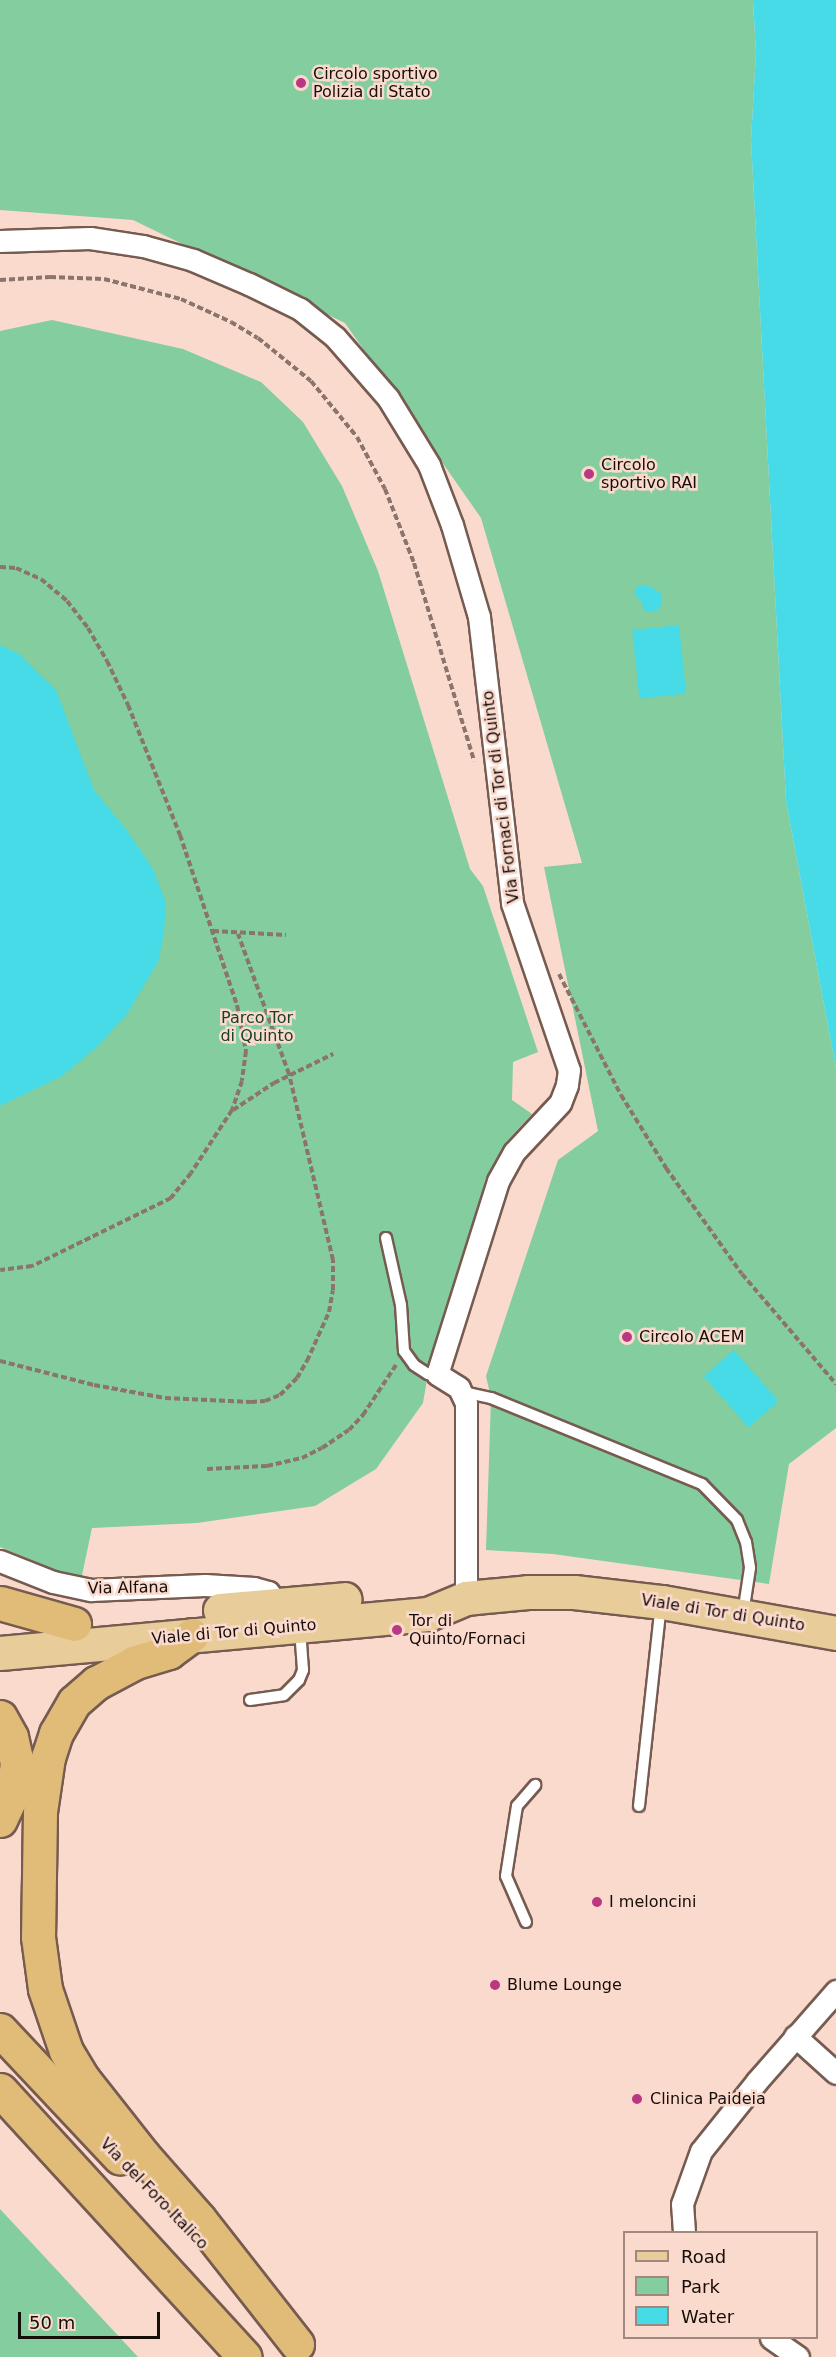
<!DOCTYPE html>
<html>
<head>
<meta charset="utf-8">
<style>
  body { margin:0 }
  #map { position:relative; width:836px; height:2357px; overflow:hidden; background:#fbdace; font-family:"DejaVu Sans",sans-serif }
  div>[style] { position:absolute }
  .green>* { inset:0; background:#83cd9e }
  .water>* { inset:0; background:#46dbe6; transform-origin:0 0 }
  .path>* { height:4px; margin-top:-2px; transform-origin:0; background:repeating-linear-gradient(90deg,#8a746c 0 6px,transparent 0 9px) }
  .roads { filter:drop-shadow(2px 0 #765b50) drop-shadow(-2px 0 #765b50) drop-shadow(0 2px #765b50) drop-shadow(0 -2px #765b50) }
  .service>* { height:10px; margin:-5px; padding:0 5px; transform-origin:5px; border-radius:5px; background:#fff }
  .minor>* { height:21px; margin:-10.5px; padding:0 10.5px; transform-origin:10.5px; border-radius:10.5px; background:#fff }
  .primary>* { height:33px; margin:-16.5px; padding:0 16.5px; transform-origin:16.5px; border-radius:16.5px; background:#e8cd9a }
  .trunk>* { height:33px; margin:-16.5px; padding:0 16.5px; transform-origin:16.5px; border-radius:16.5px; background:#e0bc78 }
  .dots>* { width:16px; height:16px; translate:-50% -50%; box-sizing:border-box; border:3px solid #fbdace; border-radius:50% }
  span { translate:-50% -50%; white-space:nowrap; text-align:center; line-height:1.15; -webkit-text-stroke:5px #fbdace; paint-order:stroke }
  .poi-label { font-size:16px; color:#170d09 }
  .left { translate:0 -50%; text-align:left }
  .street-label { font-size:16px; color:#170d09 }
  .park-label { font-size:16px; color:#184029 }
  .legend { position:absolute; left:623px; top:2231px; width:195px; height:108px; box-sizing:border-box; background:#fbdace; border:2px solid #a0887f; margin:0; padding:8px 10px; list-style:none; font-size:18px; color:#170d09 }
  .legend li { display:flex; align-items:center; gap:12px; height:30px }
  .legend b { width:30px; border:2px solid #a0887f }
  .scale { position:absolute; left:18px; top:2312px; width:142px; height:27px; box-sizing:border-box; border:3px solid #170d09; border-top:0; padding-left:8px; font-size:18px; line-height:21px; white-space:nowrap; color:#170d09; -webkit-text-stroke:4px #fbdace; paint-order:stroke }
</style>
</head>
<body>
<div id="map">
  <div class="green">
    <div style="clip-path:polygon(0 0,753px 0,756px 53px,751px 140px,786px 801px,836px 1069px,836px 1428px,789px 1464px,769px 1584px,553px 1554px,486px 1550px,491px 1398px,486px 1376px,558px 1160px,598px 1131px,544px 867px,582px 863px,481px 518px,345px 323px,133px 220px,0 210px)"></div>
    <div style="clip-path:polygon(52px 320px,183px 349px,261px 382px,303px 422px,342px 486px,378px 571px,470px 869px,483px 886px,538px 1052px,513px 1062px,512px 1100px,532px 1114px,506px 1142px,485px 1180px,470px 1243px,428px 1374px,423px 1403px,376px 1469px,315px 1506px,197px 1523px,92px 1528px,81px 1580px,0 1547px,0 331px)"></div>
    <div style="clip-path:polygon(0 2209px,138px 2357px,0 2357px)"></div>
  </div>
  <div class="water">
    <div style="clip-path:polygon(753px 0,836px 0,836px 1069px,786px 801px,751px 140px,756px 53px)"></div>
    <div style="clip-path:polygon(641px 585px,652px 587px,661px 594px,662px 604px,656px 612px,645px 611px,640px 599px,635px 596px,635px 588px)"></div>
    <div style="left:679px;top:625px;width:69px;height:47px;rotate:84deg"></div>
    <div style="clip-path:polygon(0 645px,19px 654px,56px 690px,94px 790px,126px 829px,153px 869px,166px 903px,164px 933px,158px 962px,127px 1014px,98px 1046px,62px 1076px,0 1106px)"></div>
    <div style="left:734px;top:1350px;width:68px;height:40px;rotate:49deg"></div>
  </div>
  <div class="path">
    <div style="left:0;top:280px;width:50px;rotate:-3.4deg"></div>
    <div style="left:50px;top:277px;width:54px;rotate:2.1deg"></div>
    <div style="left:104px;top:279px;width:80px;rotate:14.6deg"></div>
    <div style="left:181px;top:299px;width:55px;rotate:24.7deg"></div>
    <div style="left:231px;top:322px;width:31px;rotate:31deg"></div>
    <div style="left:258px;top:338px;width:68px;rotate:39.1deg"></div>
    <div style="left:311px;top:381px;width:72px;rotate:50.6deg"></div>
    <div style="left:357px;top:437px;width:59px;rotate:61.7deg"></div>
    <div style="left:385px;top:489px;width:79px;rotate:68.6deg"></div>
    <div style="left:414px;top:563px;width:207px;rotate:73.1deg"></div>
    <div style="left:0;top:567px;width:16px;rotate:4deg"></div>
    <div style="left:16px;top:568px;width:27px;rotate:24deg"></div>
    <div style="left:41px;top:579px;width:34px;rotate:40deg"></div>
    <div style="left:67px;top:601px;width:34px;rotate:52deg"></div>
    <div style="left:88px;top:628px;width:38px;rotate:60deg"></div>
    <div style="left:107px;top:661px;width:49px;rotate:64.5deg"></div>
    <div style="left:128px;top:705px;width:140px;rotate:68.2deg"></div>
    <div style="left:180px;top:835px;width:179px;rotate:71.5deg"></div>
    <div style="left:237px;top:1005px;width:47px;rotate:78.9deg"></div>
    <div style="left:246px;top:1051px;width:30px;rotate:98deg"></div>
    <div style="left:242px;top:1081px;width:31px;rotate:109deg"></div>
    <div style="left:232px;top:1110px;width:75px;rotate:123.1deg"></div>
    <div style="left:191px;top:1173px;width:32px;rotate:129deg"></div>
    <div style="left:171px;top:1198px;width:155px;rotate:153.9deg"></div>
    <div style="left:32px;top:1266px;width:32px;rotate:173deg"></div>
    <div style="left:213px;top:931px;width:73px;rotate:3.1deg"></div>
    <div style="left:559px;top:974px;width:136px;rotate:62.9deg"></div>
    <div style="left:621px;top:1095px;width:86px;rotate:58.3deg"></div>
    <div style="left:666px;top:1168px;width:130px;rotate:54.4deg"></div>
    <div style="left:742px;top:1274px;width:145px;rotate:49.5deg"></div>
    <div style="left:233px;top:1110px;width:49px;rotate:-33.4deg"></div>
    <div style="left:274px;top:1083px;width:66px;rotate:-26.2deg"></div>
    <div style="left:0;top:1361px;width:97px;rotate:14.3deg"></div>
    <div style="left:94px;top:1385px;width:72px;rotate:10.4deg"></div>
    <div style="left:165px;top:1398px;width:86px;rotate:2.7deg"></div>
    <div style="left:251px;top:1402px;width:14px;rotate:-4deg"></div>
    <div style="left:265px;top:1401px;width:16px;rotate:-22deg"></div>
    <div style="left:280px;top:1395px;width:24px;rotate:-45deg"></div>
    <div style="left:297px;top:1378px;width:20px;rotate:-60deg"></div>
    <div style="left:307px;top:1361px;width:54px;rotate:-65.8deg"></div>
    <div style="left:329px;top:1312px;width:22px;rotate:-80deg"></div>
    <div style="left:333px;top:1290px;width:30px;rotate:-90deg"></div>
    <div style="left:333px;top:1260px;width:191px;rotate:-103.3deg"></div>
    <div style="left:289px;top:1074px;width:149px;rotate:-110deg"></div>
    <div style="left:207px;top:1469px;width:60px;rotate:-2.9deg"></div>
    <div style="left:267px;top:1466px;width:36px;rotate:-13deg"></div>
    <div style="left:302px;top:1458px;width:22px;rotate:-27deg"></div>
    <div style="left:322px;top:1448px;width:32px;rotate:-34deg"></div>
    <div style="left:349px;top:1430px;width:21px;rotate:-47deg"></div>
    <div style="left:363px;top:1415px;width:60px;rotate:-56.6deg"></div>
  </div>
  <div class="roads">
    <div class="service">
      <div style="left:386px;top:1238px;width:69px;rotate:77.4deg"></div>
      <div style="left:401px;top:1305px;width:46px;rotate:86.3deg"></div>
      <div style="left:404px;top:1351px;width:17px;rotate:54deg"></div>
      <div style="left:414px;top:1365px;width:17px;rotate:33deg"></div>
      <div style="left:428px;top:1374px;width:9px"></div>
      <div style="left:463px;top:1392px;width:29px;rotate:12deg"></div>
      <div style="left:491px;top:1398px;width:228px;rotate:22.2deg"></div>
      <div style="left:702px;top:1484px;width:50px;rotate:45.8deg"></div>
      <div style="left:737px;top:1520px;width:24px;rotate:68deg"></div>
      <div style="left:746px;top:1542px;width:26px;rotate:81deg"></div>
      <div style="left:750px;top:1568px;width:47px;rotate:98.7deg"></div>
      <div style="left:250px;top:1700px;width:34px;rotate:-8deg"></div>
      <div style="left:284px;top:1695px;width:21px;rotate:-45deg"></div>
      <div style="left:299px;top:1680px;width:11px;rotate:-68deg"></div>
      <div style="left:303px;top:1670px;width:41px;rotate:-94.2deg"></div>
      <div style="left:639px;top:1806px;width:202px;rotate:-83.8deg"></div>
      <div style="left:526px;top:1922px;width:50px;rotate:-113.5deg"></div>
      <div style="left:506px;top:1876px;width:71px;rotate:-81.1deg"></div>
      <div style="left:517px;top:1806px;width:28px;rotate:-49deg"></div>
    </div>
    <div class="minor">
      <div style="left:0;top:241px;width:90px;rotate:-1.9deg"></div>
      <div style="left:90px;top:238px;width:54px;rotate:8.6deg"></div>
      <div style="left:143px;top:246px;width:52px;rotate:15.6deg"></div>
      <div style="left:193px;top:260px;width:61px;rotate:23.2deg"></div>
      <div style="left:249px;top:284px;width:57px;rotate:26.1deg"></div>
      <div style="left:300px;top:309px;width:45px;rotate:38.7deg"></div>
      <div style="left:335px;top:337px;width:81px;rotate:49deg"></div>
      <div style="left:388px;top:398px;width:79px;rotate:58.5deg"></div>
      <div style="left:429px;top:465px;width:64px;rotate:69deg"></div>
      <div style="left:452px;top:525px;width:96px;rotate:73.6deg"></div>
      <div style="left:479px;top:617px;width:288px;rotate:83.4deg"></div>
      <div style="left:512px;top:903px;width:176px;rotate:71.2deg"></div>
      <div style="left:569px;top:1070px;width:15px;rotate:98deg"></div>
      <div style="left:567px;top:1085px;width:19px;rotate:111deg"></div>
      <div style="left:560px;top:1103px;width:67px;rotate:133.2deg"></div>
      <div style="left:514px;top:1152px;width:33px;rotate:119deg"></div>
      <div style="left:498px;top:1181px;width:202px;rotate:107.5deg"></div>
      <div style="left:437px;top:1374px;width:26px;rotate:32deg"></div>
      <div style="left:459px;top:1388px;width:17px;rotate:65deg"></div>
      <div style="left:466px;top:1403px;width:195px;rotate:90deg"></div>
      <div style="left:0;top:1561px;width:57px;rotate:21.6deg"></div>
      <div style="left:53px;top:1582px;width:39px;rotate:12deg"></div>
      <div style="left:91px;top:1590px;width:114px;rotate:-2.5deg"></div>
      <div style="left:205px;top:1585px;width:49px;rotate:3.5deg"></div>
      <div style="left:254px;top:1588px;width:15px;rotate:16deg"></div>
      <div style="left:268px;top:1592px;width:16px;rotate:50deg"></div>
      <div style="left:795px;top:2036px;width:55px;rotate:42.1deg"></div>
      <div style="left:684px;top:2232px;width:28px;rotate:-94deg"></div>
      <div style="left:682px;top:2204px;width:56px;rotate:-70.3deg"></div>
      <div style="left:701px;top:2151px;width:90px;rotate:-51.3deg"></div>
      <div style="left:757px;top:2081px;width:120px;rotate:-48.7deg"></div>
      <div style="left:771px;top:2338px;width:33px;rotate:35deg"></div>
    </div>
    <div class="primary">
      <div style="left:220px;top:1610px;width:125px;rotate:-5deg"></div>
      <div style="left:0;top:1653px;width:430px;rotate:-5.2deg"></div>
      <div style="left:428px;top:1614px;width:41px;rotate:-22.8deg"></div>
      <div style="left:466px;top:1598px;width:62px;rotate:-5.5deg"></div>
      <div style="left:528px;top:1592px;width:46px"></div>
      <div style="left:574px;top:1592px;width:89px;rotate:6.5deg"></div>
      <div style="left:662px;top:1602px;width:177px;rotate:10.1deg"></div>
    </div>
    <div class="trunk">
      <div style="left:0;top:1603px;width:77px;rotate:15.8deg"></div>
      <div style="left:192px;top:1635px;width:29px;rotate:144deg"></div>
      <div style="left:169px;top:1652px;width:37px;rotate:163deg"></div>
      <div style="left:134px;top:1663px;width:43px;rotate:152.2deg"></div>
      <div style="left:96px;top:1683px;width:29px;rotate:139deg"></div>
      <div style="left:74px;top:1702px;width:36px;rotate:120deg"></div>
      <div style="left:56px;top:1733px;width:25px;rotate:108deg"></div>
      <div style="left:48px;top:1757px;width:56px;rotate:98.3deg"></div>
      <div style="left:40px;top:1812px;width:125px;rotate:90.9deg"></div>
      <div style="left:38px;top:1937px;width:52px;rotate:82.3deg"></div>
      <div style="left:45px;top:1989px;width:65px;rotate:71.3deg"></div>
      <div style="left:66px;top:2051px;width:33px;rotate:59deg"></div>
      <div style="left:83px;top:2079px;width:97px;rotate:51.7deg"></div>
      <div style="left:143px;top:2155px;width:85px;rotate:48.8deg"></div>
      <div style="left:199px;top:2219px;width:159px;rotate:51.9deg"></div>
      <div style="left:0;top:1717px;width:23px;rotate:61deg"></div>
      <div style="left:11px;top:1737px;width:27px;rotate:77deg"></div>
      <div style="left:17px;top:1763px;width:29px;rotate:98deg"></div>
      <div style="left:13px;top:1792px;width:31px;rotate:115deg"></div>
      <div style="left:0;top:2030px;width:175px;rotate:46.8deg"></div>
      <div style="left:0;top:2090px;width:362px;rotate:47.5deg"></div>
    </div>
  </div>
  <div class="dots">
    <div style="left:301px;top:83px;background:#b93882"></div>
    <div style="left:589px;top:474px;background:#b93882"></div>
    <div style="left:627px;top:1337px;background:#b93882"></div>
    <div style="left:397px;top:1630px;background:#b93882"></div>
    <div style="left:597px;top:1902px;background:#b93882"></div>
    <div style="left:495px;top:1985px;background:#b93882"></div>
    <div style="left:637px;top:2099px;background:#b93882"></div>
  </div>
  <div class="poi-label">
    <span class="left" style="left:313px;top:83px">Circolo sportivo<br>Polizia di Stato</span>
    <span class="left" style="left:601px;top:474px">Circolo<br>sportivo RAI</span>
    <span class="left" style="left:639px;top:1337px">Circolo ACEM</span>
    <span class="left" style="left:409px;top:1630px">Tor di<br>Quinto/Fornaci</span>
    <span class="left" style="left:609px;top:1902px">I meloncini</span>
    <span class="left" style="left:507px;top:1985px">Blume Lounge</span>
    <span class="left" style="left:650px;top:2099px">Clinica Paideia</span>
  </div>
  <div class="street-label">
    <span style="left:501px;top:797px;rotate:-97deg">Via Fornaci di Tor di Quinto</span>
    <span style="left:128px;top:1588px;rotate:-1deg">Via Alfana</span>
    <span style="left:723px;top:1613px;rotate:9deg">Viale di Tor di Quinto</span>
    <span style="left:234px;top:1632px;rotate:-5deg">Viale di Tor di Quinto</span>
    <span style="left:154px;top:2194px;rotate:46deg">Via del Foro Italico</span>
  </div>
  <div class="park-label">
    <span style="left:257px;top:1027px">Parco Tor<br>di Quinto</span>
  </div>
  <ul class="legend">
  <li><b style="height:8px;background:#e8cd9a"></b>Road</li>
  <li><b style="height:16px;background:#83cd9e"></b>Park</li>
  <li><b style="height:16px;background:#46dbe6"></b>Water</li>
  </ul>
  <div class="scale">50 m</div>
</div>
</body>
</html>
